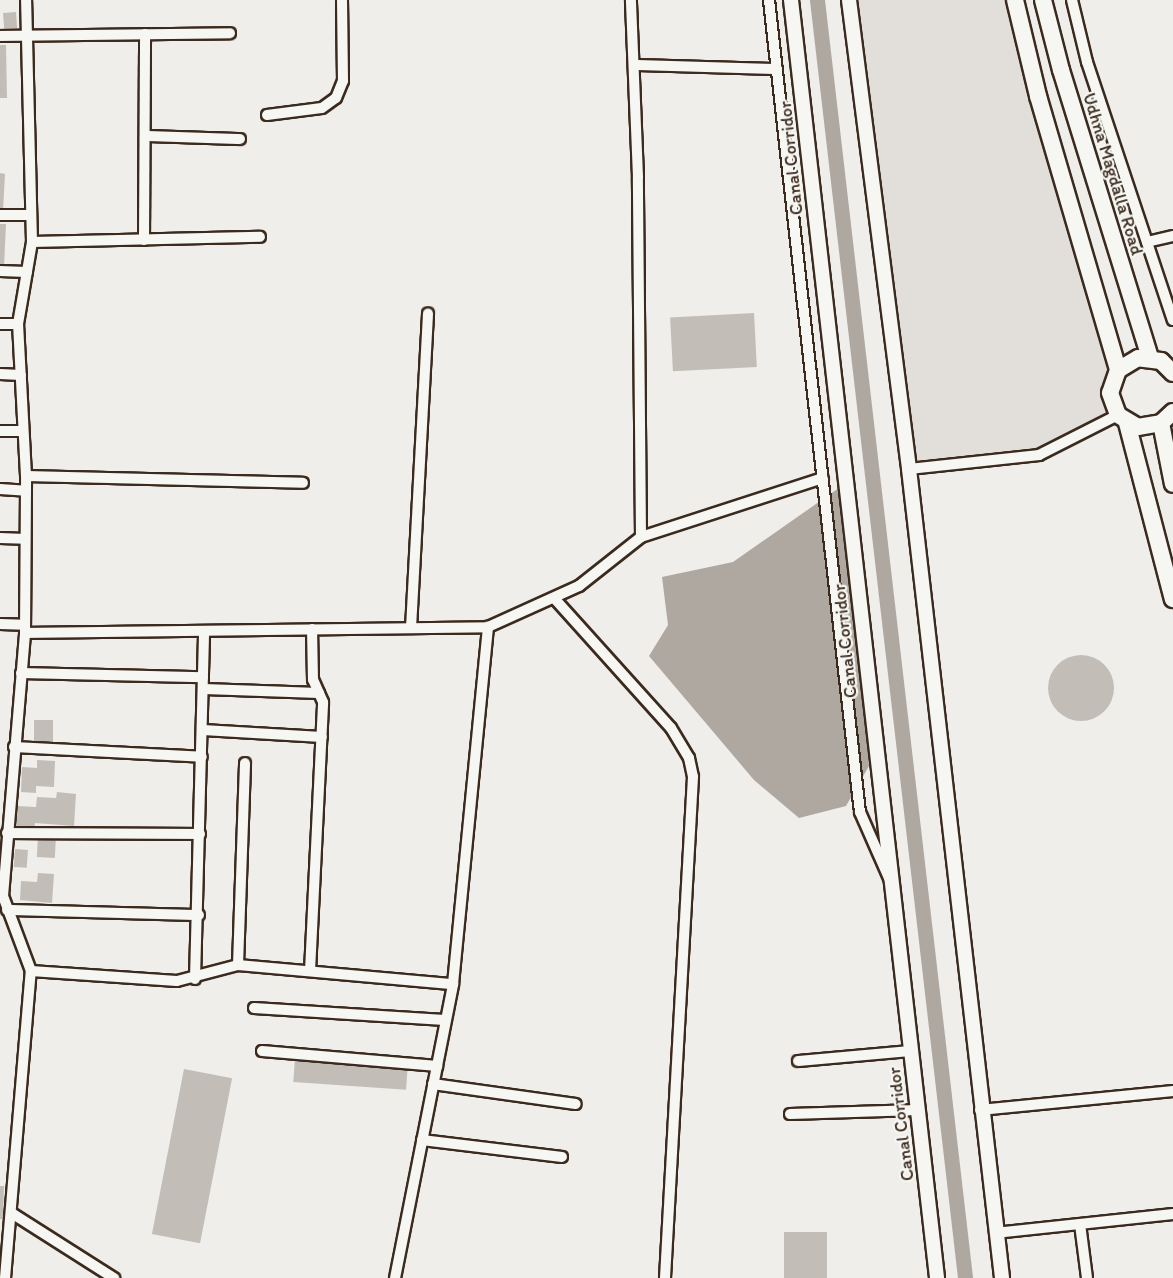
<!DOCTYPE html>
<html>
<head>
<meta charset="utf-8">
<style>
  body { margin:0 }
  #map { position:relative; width:1173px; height:1278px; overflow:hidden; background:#efeeea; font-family:Itim,sans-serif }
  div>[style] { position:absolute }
  .built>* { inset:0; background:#e2dfdb }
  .water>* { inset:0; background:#afa8a1 }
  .canal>* { height:15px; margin:-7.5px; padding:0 7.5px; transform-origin:7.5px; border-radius:7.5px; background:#afa8a1 }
  .building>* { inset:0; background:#c2bdb7; transform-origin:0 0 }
  .round { border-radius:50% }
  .roads { filter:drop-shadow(2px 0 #3b2a1e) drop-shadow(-2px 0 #3b2a1e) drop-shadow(0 2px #3b2a1e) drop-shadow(0 -2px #3b2a1e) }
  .minor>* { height:10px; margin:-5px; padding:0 5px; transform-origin:5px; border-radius:5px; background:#f6f6f2 }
  .tertiary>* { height:14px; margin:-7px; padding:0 7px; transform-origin:7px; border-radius:7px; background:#f6f6f2 }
  .secondary>* { height:16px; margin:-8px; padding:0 8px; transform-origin:8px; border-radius:8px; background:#f6f6f2 }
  span { translate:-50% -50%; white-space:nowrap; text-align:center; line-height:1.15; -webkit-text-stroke:4.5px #f6f6f2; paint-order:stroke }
  .street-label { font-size:18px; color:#3b2a1e }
</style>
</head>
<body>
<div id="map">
  <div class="built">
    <div style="clip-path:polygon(852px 0,1011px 0,1116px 369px,1113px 413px,1038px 451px,913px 465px)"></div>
  </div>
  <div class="water">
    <div style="clip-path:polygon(846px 483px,869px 766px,846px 806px,799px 818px,754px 780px,649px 656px,668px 625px,662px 577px,733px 562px)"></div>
  </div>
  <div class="canal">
    <div style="left:817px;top:0;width:1287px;rotate:83.39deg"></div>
  </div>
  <div class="building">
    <div style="left:16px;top:12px;width:16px;height:13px;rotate:86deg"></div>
    <div style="clip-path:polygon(0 45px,6px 45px,7px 98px,0 98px)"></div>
    <div style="clip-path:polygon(0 173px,5px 174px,3px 211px,0 211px)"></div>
    <div style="clip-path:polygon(0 224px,6px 224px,4px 267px,0 267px)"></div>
    <div style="left:754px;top:313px;width:54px;height:84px;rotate:87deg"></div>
    <div class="round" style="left:1048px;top:655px;width:66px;height:66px"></div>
    <div style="left:34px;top:720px;width:19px;height:26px"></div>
    <div style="clip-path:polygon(37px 760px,55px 761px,54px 787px,36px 786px,36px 793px,21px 792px,22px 767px,37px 768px)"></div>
    <div style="clip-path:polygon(57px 792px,76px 794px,74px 826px,35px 823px,34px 832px,16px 831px,18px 806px,36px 807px,37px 797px,56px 798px)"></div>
    <div style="left:38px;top:835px;width:18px;height:22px;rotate:3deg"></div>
    <div style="left:15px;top:849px;width:13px;height:18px;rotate:4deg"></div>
    <div style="clip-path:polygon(38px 873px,54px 874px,52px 903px,20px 900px,21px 881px,37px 882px)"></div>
    <div style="left:295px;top:1058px;width:113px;height:24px;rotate:4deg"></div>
    <div style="left:184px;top:1069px;width:49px;height:168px;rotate:11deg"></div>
    <div style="clip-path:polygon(0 1186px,4px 1186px,3px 1219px,0 1219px)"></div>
    <div style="left:784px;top:1232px;width:43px;height:46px"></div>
  </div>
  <div class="roads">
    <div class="minor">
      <div style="left:769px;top:0;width:817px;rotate:83.61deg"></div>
      <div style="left:860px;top:812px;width:72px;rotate:66.3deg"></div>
      <div style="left:1072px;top:0;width:64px;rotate:76.4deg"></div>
      <div style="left:1087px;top:62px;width:272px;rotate:71.6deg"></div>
      <div style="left:0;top:36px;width:230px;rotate:-0.7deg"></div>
      <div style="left:634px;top:65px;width:143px;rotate:1.6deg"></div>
      <div style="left:267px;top:115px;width:55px;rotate:-7.3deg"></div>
      <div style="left:322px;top:108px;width:17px;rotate:-36deg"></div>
      <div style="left:336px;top:98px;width:18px;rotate:-68deg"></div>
      <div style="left:343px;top:81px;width:81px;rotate:-90.7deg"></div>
      <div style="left:145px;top:136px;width:95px;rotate:1.8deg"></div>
      <div style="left:0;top:215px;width:31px"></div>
      <div style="left:144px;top:240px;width:206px;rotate:-89.7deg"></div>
      <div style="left:32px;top:242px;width:228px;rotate:-1.3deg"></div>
      <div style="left:1147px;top:242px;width:27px;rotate:-13deg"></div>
      <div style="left:0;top:271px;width:27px;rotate:2deg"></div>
      <div style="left:0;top:324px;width:18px"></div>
      <div style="left:0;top:374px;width:21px;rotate:3deg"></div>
      <div style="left:0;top:431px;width:23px"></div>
      <div style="left:909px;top:469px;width:131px;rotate:-6.1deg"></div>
      <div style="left:1039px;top:455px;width:89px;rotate:-26.9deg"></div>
      <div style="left:26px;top:476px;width:277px;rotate:1.4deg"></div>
      <div style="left:0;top:489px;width:26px;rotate:4deg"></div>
      <div style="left:641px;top:537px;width:191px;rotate:-18deg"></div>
      <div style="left:0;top:538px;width:25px;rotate:2deg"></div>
      <div style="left:554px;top:598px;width:175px;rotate:48deg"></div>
      <div style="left:671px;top:728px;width:35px;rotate:59deg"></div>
      <div style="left:689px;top:758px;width:19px;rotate:78deg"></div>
      <div style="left:693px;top:777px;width:502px;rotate:93.2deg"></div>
      <div style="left:0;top:624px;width:24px;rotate:2deg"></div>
      <div style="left:411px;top:628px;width:315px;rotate:-86.9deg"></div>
      <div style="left:25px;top:633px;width:463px;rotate:-0.7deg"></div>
      <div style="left:488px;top:627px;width:100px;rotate:-24.3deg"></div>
      <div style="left:579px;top:586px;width:79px;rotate:-38.3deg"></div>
      <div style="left:641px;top:537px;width:360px;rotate:-90.5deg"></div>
      <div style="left:638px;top:177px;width:177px;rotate:-92.3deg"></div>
      <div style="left:21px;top:673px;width:182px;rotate:1.3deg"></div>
      <div style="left:204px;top:689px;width:115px;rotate:2deg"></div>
      <div style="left:203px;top:730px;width:119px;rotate:3.4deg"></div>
      <div style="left:14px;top:747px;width:188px;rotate:3deg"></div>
      <div style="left:7px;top:833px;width:193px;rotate:0.3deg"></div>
      <div style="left:7px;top:910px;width:192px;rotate:1.5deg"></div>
      <div style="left:238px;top:965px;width:202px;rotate:-88deg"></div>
      <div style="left:31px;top:971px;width:146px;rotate:3.9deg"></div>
      <div style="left:177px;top:981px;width:63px;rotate:-14.7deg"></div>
      <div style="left:238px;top:965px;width:216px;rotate:5.1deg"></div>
      <div style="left:310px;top:971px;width:269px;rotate:-87.2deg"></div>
      <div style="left:323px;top:702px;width:24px;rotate:-114deg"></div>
      <div style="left:313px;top:680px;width:51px;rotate:-91.1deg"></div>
      <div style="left:195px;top:979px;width:348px;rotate:-88.5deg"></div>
      <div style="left:254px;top:1008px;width:191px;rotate:3.6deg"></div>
      <div style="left:262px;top:1051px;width:176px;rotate:4.9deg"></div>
      <div style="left:798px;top:1061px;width:113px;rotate:-5.1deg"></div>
      <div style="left:433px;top:1084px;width:144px;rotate:8deg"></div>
      <div style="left:980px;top:1110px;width:194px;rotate:-5.6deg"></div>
      <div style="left:790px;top:1114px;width:128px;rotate:-1.8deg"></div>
      <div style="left:422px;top:1140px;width:141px;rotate:6.9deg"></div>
      <div style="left:13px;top:1214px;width:120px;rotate:32.4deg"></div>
      <div style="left:1080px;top:1224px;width:54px;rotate:82.6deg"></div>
      <div style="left:995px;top:1233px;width:179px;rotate:-6.1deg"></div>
      <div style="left:5px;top:1278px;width:308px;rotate:-85.2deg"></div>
      <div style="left:31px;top:971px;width:80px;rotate:-110.5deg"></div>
      <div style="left:3px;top:896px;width:264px;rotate:-85.2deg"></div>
      <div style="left:25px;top:633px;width:157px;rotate:-89.6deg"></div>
      <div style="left:26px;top:476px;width:152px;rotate:-93deg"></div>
      <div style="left:18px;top:324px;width:83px;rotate:-80.3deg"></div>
      <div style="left:32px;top:242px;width:242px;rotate:-91.4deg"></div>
      <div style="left:395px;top:1278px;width:300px;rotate:-78.8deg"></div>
      <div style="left:453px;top:984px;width:359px;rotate:-84.4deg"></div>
    </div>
    <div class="tertiary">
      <div style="left:791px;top:0;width:1286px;rotate:83.48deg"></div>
      <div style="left:849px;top:0;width:473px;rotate:82.7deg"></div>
      <div style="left:909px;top:469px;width:814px;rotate:83.44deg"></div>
    </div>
    <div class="secondary">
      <div style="left:1015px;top:0;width:99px;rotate:76.5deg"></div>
      <div style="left:1038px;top:96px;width:285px;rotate:73.7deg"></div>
      <div style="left:1043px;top:0;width:72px;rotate:75.6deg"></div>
      <div style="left:1061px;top:70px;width:301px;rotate:72.8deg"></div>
      <div style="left:1173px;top:373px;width:17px;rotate:-135deg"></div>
      <div style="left:1161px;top:361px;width:23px;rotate:-173deg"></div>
      <div style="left:1138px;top:358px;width:23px;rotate:149deg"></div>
      <div style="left:1118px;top:370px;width:24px;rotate:109deg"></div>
      <div style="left:1110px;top:393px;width:23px;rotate:70deg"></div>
      <div style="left:1118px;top:415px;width:23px;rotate:31deg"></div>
      <div style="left:1138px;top:427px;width:23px;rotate:-10deg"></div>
      <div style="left:1161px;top:423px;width:16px;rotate:-43deg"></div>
      <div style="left:1127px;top:423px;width:182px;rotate:75.4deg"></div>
      <div style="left:1161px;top:423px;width:62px;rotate:78.9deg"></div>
    </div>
  </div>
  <div class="street-label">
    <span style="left:791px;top:158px;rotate:-96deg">Canal Corridor</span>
    <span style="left:1113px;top:174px;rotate:73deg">Udhna Magdalla Road</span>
    <span style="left:845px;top:641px;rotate:-96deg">Canal Corridor</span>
    <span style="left:901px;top:1124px;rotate:-97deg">Canal Corridor</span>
  </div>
</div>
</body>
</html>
